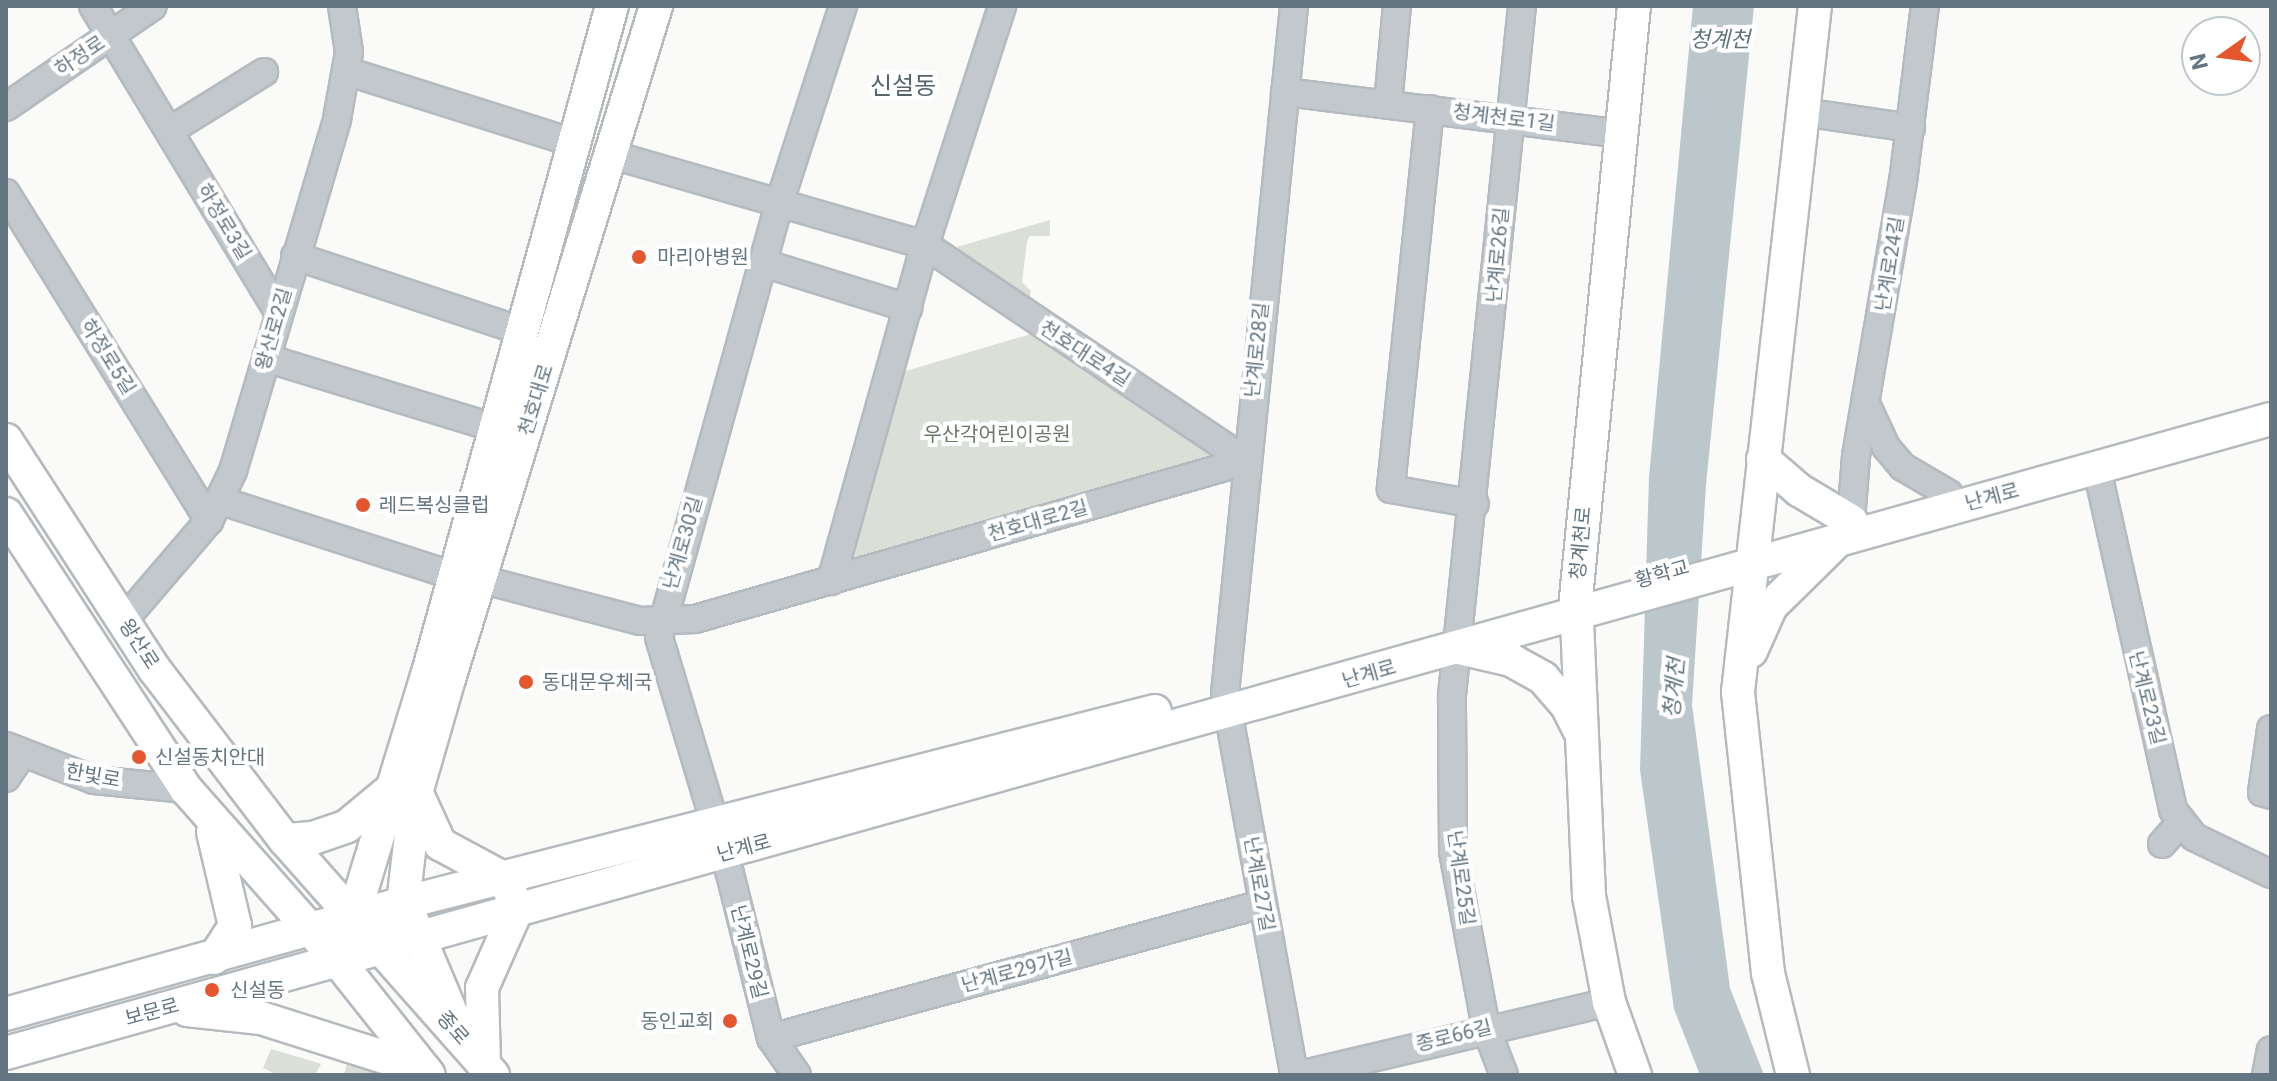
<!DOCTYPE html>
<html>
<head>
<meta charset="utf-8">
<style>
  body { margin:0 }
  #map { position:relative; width:2277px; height:1081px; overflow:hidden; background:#fafaf8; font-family:Roboto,"Noto Sans KR",sans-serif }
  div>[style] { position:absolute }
  .green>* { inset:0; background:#dadfd7 }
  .water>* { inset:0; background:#bbc7cb }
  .roads { filter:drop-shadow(2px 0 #b5babe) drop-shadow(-2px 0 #b5babe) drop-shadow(0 2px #b5babe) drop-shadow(0 -2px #b5babe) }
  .minor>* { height:26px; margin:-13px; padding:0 13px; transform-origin:13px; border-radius:13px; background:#c3c8cc }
  .major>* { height:32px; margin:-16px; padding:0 16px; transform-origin:16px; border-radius:16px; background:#fff }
  .dots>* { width:22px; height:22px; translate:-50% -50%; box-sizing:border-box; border:4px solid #fff; border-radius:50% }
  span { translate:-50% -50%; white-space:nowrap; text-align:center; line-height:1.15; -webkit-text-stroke:8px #fff; paint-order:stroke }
  .street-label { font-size:20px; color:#657683 }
  .poi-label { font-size:20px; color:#657683 }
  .left { translate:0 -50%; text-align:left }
  .right { translate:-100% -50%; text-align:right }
  .park-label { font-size:20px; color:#687a64 }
  .water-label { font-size:22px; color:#60757c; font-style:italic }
  .quarter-label { font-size:24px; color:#57646e }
  .frame { position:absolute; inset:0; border:8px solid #657683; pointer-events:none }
  .north { position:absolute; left:2181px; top:16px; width:80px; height:80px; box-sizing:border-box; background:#fff; border:2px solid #c1c8cd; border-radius:50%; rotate:256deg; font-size:22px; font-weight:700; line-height:32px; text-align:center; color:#657683 }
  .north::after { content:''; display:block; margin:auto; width:28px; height:36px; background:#e4572e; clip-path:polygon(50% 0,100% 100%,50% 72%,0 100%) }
</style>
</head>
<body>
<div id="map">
  <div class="green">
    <div style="clip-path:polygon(1050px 220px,1050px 236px,1030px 236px,1027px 241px,1022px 282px,1031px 291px,1029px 301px,950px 249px)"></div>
    <div style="clip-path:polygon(1031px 334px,1225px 459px,849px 567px,899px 373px)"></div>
    <div style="clip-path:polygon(271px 1049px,312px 1061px,321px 1064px,315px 1075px,277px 1075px,263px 1068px)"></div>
    <div style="clip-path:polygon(349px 1057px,400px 1075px,344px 1075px)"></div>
  </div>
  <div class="water">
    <div style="clip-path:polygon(1693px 6px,1754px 6px,1706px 485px,1692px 705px,1730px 988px,1764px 1075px,1700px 1075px,1674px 1009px,1640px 770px,1649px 477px)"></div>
  </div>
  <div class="roads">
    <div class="minor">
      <div style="left:93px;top:6px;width:359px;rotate:58.8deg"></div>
      <div style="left:1294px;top:6px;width:691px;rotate:95.73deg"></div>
      <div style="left:1225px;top:694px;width:387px;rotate:79.7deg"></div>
      <div style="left:346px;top:71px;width:239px;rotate:17.5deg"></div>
      <div style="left:1285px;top:92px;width:339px;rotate:7.1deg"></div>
      <div style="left:1388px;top:104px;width:98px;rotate:-84.8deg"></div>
      <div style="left:6px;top:107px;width:178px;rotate:-34.5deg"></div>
      <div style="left:1430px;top:109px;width:382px;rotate:95.9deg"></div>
      <div style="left:1391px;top:489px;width:85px;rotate:10.1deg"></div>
      <div style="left:1803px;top:112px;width:109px;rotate:8.4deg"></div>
      <div style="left:169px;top:131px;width:112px;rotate:-31.8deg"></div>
      <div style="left:613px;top:155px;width:325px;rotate:16.1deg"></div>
      <div style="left:925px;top:245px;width:387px;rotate:33.9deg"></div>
      <div style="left:6px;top:193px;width:386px;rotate:58.2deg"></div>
      <div style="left:295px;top:256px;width:239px;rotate:18.3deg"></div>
      <div style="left:766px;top:264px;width:149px;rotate:17.2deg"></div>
      <div style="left:266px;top:358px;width:239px;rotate:17deg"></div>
      <div style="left:1867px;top:406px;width:45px;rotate:65.1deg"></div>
      <div style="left:1886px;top:447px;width:26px;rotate:50deg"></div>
      <div style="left:1903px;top:467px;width:53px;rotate:30.4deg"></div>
      <div style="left:2097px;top:469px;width:349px;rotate:77.4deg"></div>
      <div style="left:2173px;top:810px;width:34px;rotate:52deg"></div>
      <div style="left:2194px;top:837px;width:85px;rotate:25.7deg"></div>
      <div style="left:219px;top:500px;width:247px;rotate:17.9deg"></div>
      <div style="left:1851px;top:521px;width:65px;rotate:-85.6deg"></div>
      <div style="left:1856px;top:456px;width:278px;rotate:-80.3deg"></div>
      <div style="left:1903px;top:182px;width:177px;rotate:-82.9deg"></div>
      <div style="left:480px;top:579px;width:165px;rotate:14.7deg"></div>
      <div style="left:640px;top:621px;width:55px;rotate:-2.1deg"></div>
      <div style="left:695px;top:619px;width:573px;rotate:-16deg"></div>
      <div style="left:831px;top:581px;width:349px;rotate:-74.4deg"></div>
      <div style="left:925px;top:245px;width:251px;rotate:-72.1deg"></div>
      <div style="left:124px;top:620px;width:130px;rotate:-49.4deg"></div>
      <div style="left:209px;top:521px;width:55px;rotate:-64.4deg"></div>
      <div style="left:233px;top:471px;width:367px;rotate:-73.5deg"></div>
      <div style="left:337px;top:119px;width:68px;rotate:-79.8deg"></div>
      <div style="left:349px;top:52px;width:47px;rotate:-98.7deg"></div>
      <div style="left:2271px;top:729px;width:64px;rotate:98.1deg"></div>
      <div style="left:2262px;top:792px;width:9px;rotate:18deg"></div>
      <div style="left:6px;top:746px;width:94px;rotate:21.1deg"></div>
      <div style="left:94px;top:780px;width:92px;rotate:5.6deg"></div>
      <div style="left:6px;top:778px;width:29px;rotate:-56deg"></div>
      <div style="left:2162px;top:844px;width:30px;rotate:-49deg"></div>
      <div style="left:771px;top:1038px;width:509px;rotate:-15.26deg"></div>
      <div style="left:797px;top:1075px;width:45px;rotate:-125.1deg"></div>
      <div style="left:771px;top:1038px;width:169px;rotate:-104deg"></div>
      <div style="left:730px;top:874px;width:247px;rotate:-106.7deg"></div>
      <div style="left:659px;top:637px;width:452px;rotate:-74.5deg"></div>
      <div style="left:780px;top:201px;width:205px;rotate:-72.1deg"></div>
      <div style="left:1300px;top:1075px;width:318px;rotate:-13.3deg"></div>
      <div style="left:1504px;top:1075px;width:50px;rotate:-111deg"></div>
      <div style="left:1486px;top:1028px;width:180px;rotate:-100.6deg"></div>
      <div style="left:1453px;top:851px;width:156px;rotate:-90.4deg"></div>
      <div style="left:1452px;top:695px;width:693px;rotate:-84.2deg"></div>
      <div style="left:2266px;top:1075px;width:25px;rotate:-79deg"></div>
    </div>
    <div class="major">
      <div style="left:1634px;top:6px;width:595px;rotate:95.6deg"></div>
      <div style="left:1576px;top:598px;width:298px;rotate:87.5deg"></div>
      <div style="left:1589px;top:896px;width:108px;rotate:79.3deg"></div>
      <div style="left:1609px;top:1002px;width:77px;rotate:70.4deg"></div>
      <div style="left:6px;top:440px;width:274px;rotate:57.1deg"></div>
      <div style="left:155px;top:670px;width:214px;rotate:52.6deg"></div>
      <div style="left:285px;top:840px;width:314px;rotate:48.5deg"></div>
      <div style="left:1763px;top:459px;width:48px;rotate:40.7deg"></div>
      <div style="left:1799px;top:490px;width:61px;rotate:30.8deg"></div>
      <div style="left:6px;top:514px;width:329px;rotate:56.8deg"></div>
      <div style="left:186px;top:789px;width:231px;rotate:48.5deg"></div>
      <div style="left:339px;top:962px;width:144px;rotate:51.5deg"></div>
      <div style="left:1463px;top:649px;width:49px;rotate:12.9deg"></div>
      <div style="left:1511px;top:660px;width:37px;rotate:29deg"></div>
      <div style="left:1543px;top:678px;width:35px;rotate:49deg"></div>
      <div style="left:1566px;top:704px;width:29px;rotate:63deg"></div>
      <div style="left:1751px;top:651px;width:49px;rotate:-66deg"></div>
      <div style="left:1771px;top:606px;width:88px;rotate:-44.5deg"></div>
      <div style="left:418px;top:796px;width:53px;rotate:65.4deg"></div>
      <div style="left:440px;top:844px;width:74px;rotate:28.3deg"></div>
      <div style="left:505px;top:879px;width:32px;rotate:68deg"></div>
      <div style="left:517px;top:909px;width:86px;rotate:113.9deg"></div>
      <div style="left:482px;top:988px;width:77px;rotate:88.5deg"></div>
      <div style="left:213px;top:832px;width:97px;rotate:76.8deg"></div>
      <div style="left:235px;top:926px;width:38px;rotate:123deg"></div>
      <div style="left:285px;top:840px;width:28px;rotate:-4deg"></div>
      <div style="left:313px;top:838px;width:36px;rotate:-19deg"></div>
      <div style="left:347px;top:826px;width:60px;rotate:-39.6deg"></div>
      <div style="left:412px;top:920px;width:105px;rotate:67.1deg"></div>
      <div style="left:395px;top:921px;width:20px;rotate:-66deg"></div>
      <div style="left:403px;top:903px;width:111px;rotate:-83.3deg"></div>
      <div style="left:416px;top:793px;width:119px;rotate:-73.9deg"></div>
      <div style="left:449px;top:679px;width:704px;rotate:-72.9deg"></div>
      <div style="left:348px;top:934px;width:273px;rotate:-73deg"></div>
      <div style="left:428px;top:673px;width:692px;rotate:-74.58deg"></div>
      <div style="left:187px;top:1010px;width:74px;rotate:6.2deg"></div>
      <div style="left:261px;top:1018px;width:172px;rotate:17.6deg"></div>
      <div style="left:6px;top:1014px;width:412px;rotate:-15.6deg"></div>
      <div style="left:403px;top:903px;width:776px;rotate:-14.32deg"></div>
      <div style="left:6px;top:1053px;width:2352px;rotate:-15.64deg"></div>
      <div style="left:1793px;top:1075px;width:105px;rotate:-103.8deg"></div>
      <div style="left:1768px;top:973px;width:283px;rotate:-96.1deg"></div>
      <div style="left:1738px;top:692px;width:690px;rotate:-83.6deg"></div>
    </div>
  </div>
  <div class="dots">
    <div style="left:639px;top:257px;background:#e4572e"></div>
    <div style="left:363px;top:505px;background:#e4572e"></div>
    <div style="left:526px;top:682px;background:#e4572e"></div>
    <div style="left:139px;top:757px;background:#e4572e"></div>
    <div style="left:212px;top:990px;background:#e4572e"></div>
    <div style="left:730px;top:1021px;background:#e4572e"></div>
  </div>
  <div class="street-label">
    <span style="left:80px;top:56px;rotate:-34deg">하정로</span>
    <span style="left:1504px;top:118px;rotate:7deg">청계천로1길</span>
    <span style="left:224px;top:222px;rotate:59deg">하정로3길</span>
    <span style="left:1498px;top:255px;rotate:-85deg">난계로26길</span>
    <span style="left:1890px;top:264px;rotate:-81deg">난계로24길</span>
    <span style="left:274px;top:329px;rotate:-74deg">왕산로2길</span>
    <span style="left:1257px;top:350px;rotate:-84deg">난계로28길</span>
    <span style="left:1085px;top:354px;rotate:33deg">천호대로4길</span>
    <span style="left:108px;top:357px;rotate:58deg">하정로5길</span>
    <span style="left:536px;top:400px;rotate:-73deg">천호대로</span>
    <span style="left:1992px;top:497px;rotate:-15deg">난계로</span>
    <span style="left:1038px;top:521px;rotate:-16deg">천호대로2길</span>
    <span style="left:683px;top:543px;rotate:-74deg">난계로30길</span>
    <span style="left:1581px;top:543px;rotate:-85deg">청계천로</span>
    <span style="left:1662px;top:574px;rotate:-16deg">황학교</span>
    <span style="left:139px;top:644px;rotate:57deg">왕산로</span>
    <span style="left:1369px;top:674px;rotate:-16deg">난계로</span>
    <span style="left:2147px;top:698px;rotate:76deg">난계로23길</span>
    <span style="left:93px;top:776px;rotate:10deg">한빛로</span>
    <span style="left:744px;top:848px;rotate:-15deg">난계로</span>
    <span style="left:1461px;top:878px;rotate:82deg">난계로25길</span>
    <span style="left:1259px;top:884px;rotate:80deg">난계로27길</span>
    <span style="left:749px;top:952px;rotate:76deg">난계로29길</span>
    <span style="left:1017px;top:971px;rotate:-15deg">난계로29가길</span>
    <span style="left:152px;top:1012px;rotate:-15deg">보문로</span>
    <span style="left:453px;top:1028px;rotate:49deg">종로</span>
    <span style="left:1454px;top:1036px;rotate:-14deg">종로66길</span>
  </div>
  <div class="poi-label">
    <span class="left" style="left:657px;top:257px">마리아병원</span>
    <span class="left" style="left:379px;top:505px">레드복싱클럽</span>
    <span class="left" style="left:542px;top:682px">동대문우체국</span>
    <span class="left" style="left:155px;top:757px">신설동치안대</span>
    <span class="left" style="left:230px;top:990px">신설동</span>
    <span class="right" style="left:714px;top:1021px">동인교회</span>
  </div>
  <div class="park-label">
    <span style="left:997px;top:434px">우산각어린이공원</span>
  </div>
  <div class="water-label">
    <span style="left:1720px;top:40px">청계천</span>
    <span style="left:1674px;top:688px;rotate:-85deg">청계천</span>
  </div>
  <div class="quarter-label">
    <span style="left:903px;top:87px">신설동</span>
  </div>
  <div class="frame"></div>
  <div class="north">N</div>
</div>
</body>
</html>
